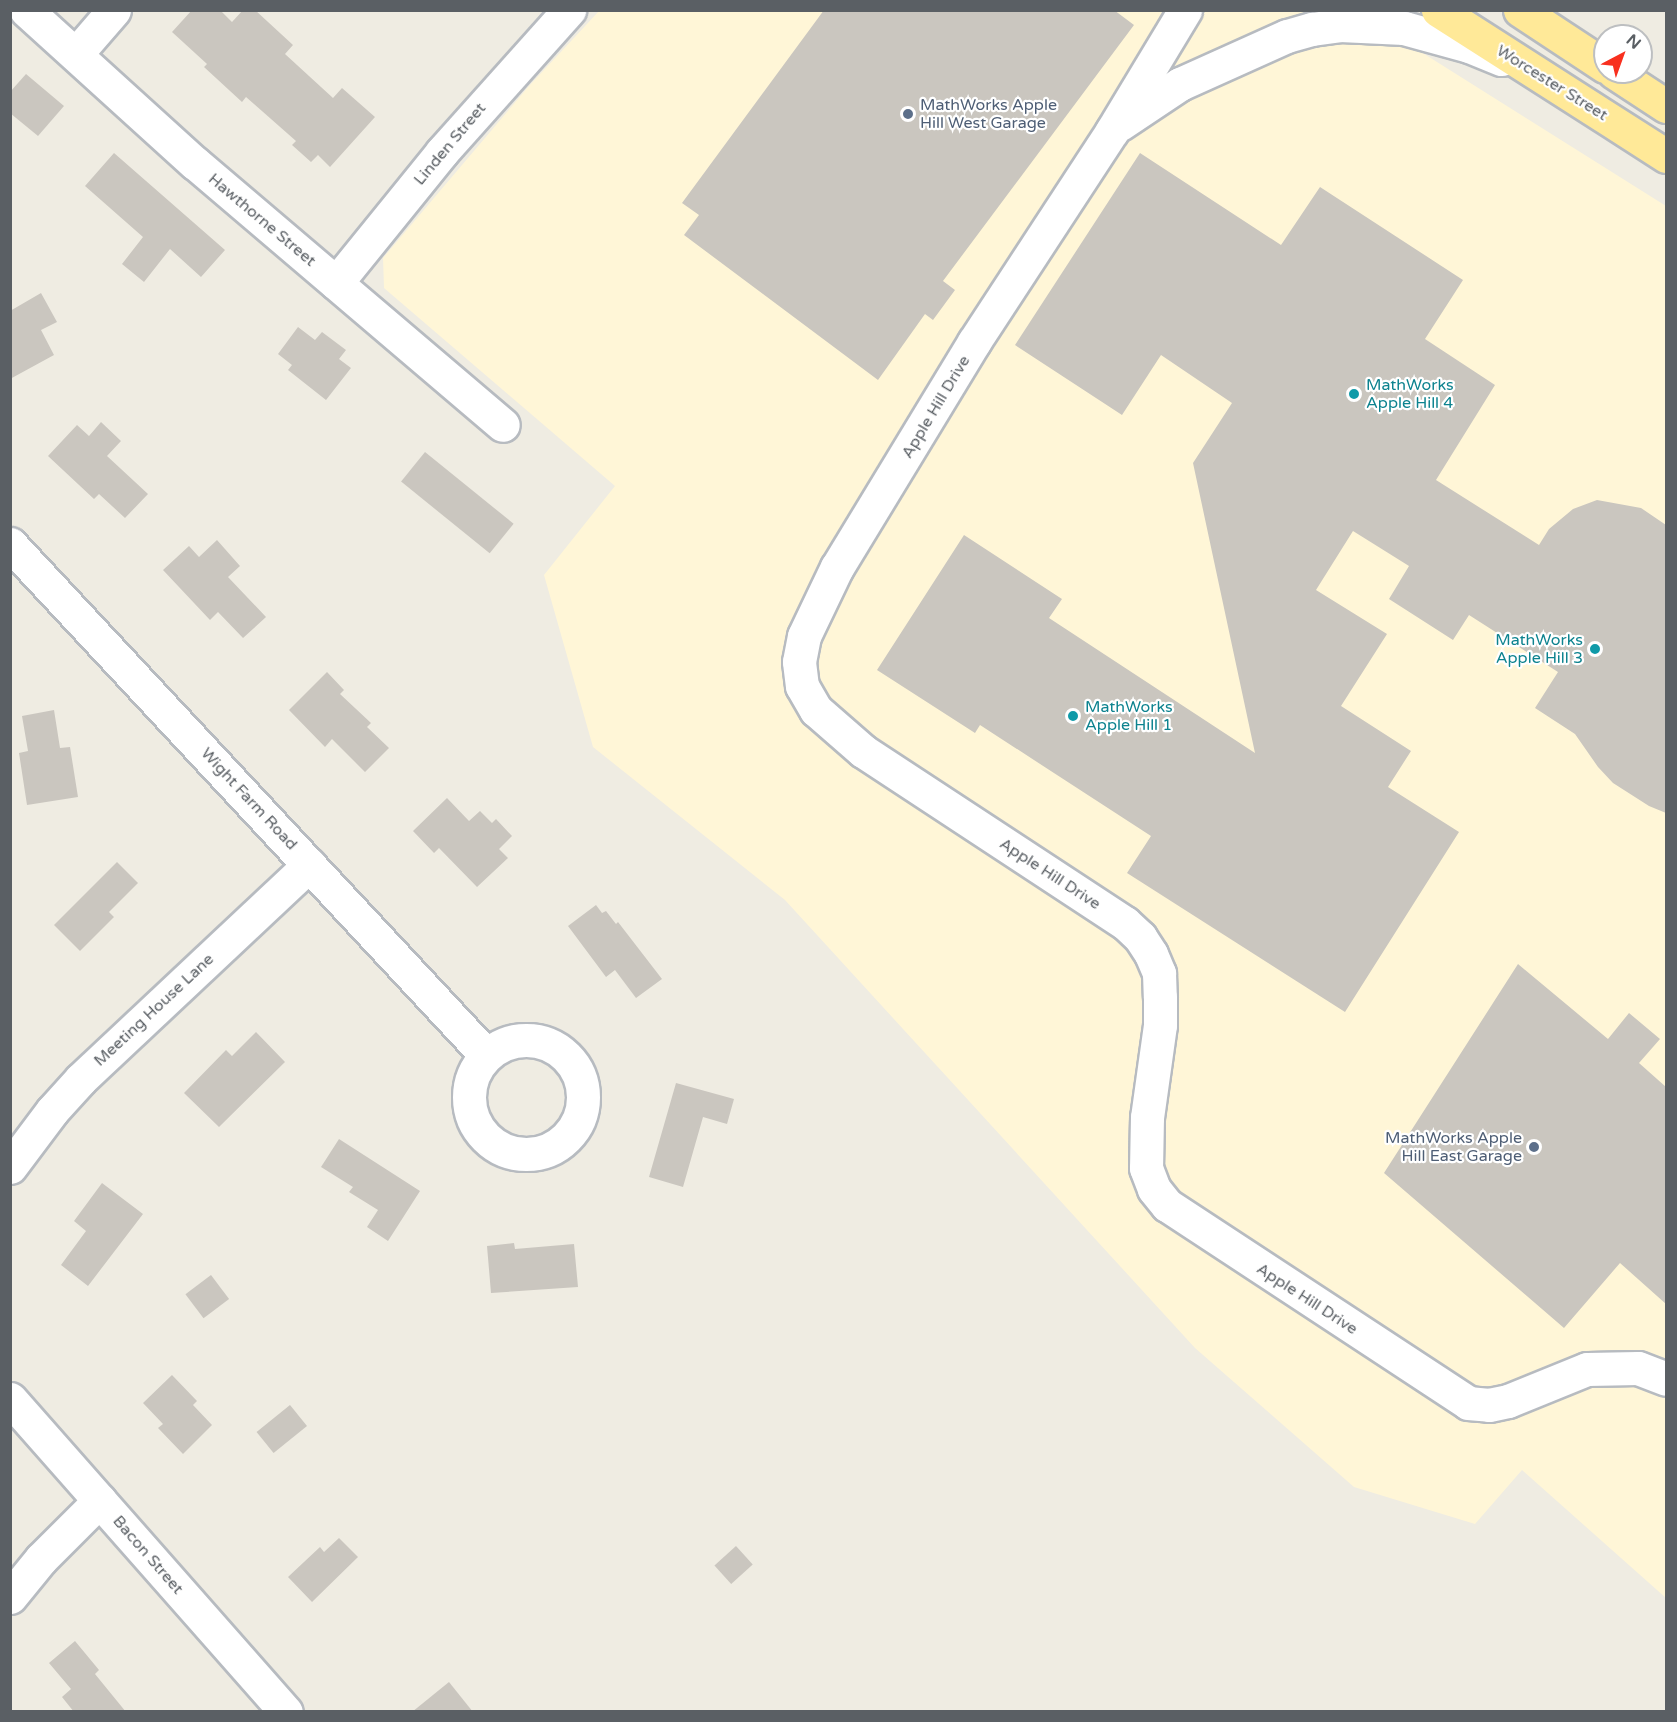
<!DOCTYPE html>
<html>
<head>
<meta charset="utf-8">
<style>
  body { margin:0 }
  #map { position:relative; width:1677px; height:1722px; overflow:hidden; background:#efece2; font-family:"Varela Round",sans-serif }
  div>[style] { position:absolute }
  .commercial>* { inset:0; background:#fff6d7 }
  .building>* { inset:0; background:#cac6bf; transform-origin:0 0 }
  .roads { filter:drop-shadow(2px 0 #b7bbc0) drop-shadow(-2px 0 #b7bbc0) drop-shadow(0 2px #b7bbc0) drop-shadow(0 -2px #b7bbc0) }
  .minor>* { height:33px; margin:-16.5px; padding:0 16.5px; transform-origin:16.5px; border-radius:16.5px; background:#fff }
  .minor>.ring { margin:-16.5px; padding:0; box-sizing:content-box; background:none; border:33px solid #fff; border-radius:50% }
  .tertiary>* { height:33px; margin:-16.5px; padding:0 16.5px; transform-origin:16.5px; border-radius:16.5px; background:#fff }
  .trunk>* { height:33px; margin:-16.5px; padding:0 16.5px; transform-origin:16.5px; border-radius:16.5px; background:#ffe998 }
  .dots>* { width:16px; height:16px; translate:-50% -50%; box-sizing:border-box; border:3px solid #fff; border-radius:50% }
  span { translate:-50% -50%; white-space:nowrap; text-align:center; line-height:1.15; -webkit-text-stroke:4.5px #fff; paint-order:stroke }
  .street-label { font-size:16px; color:#5a5f64 }
  .service-label { font-size:16px; color:#4e5e75 }
  .left { translate:0 -50%; text-align:left }
  .right { translate:-100% -50%; text-align:right }
  .culture-label { font-size:16px; color:#0d838f }
  .frame { position:absolute; inset:0; border:12px solid #5a5f64; pointer-events:none }
  .north { position:absolute; left:1593px; top:24px; width:60px; height:60px; box-sizing:border-box; background:#fff; border:2px solid #bdbfc1; border-radius:50%; rotate:41deg; font-size:16px; font-weight:700; line-height:24px; text-align:center; color:#5a5f64 }
  .north::after { content:''; display:block; margin:auto; width:21px; height:27px; background:#f8301f; clip-path:polygon(50% 0,100% 100%,50% 72%,0 100%) }
</style>
</head>
<body>
<div id="map">
  <div class="commercial">
    <div style="clip-path:polygon(600px 10px,1356px 11px,1666px 206px,1666px 1598px,1522px 1470px,1475px 1524px,1354px 1487px,1195px 1348px,785px 900px,593px 747px,544px 575px,615px 486px,384px 288px,383px 258px,529px 86px)"></div>
  </div>
  <div class="building">
    <div style="clip-path:polygon(192px 10px,220px 10px,232px 22px,243px 10px,255px 10px,293px 45px,285px 54px,333px 98px,342px 88px,375px 117px,330px 167px,318px 155px,311px 162px,292px 145px,296px 141px,246px 97px,242px 102px,204px 67px,207px 64px,172px 32px)"></div>
    <div style="clip-path:polygon(824px 10px,1114px 10px,1134px 25px,943px 281px,955px 290px,933px 320px,925px 314px,878px 380px,684px 235px,699px 215px,682px 203px)"></div>
    <div style="clip-path:polygon(26px 74px,64px 106px,38px 136px,10px 113px,10px 92px)"></div>
    <div style="clip-path:polygon(114px 153px,225px 250px,201px 277px,170px 249px,144px 282px,122px 264px,143px 237px,85px 186px)"></div>
    <div style="clip-path:polygon(1140px 153px,1281px 245px,1320px 187px,1463px 280px,1425px 339px,1495px 385px,1436px 480px,1539px 545px,1549px 529px,1573px 509px,1597px 500px,1641px 508px,1666px 525px,1666px 813px,1649px 806px,1613px 783px,1598px 767px,1575px 734px,1535px 708px,1558px 672px,1469px 615px,1453px 640px,1389px 599px,1409px 566px,1353px 531px,1316px 590px,1387px 634px,1341px 706px,1411px 751px,1388px 787px,1459px 832px,1345px 1012px,1127px 873px,1151px 836px,980px 725px,975px 733px,877px 670px,964px 535px,1062px 599px,1049px 618px,1255px 753px,1193px 463px,1232px 403px,1161px 355px,1122px 415px,1015px 345px)"></div>
    <div style="clip-path:polygon(41px 293px,57px 322px,41px 330px,54px 355px,10px 379px,10px 311px)"></div>
    <div style="clip-path:polygon(298px 327px,315px 340px,322px 332px,346px 350px,339px 359px,351px 368px,326px 400px,288px 370px,292px 365px,278px 354px)"></div>
    <div style="clip-path:polygon(101px 422px,121px 441px,107px 456px,148px 494px,125px 518px,99px 494px,94px 499px,48px 456px,77px 425px,89px 436px)"></div>
    <div style="left:425px;top:452px;width:114px;height:38px;rotate:39deg"></div>
    <div style="clip-path:polygon(217px 540px,240px 566px,228px 577px,266px 617px,243px 638px,218px 612px,210px 620px,163px 570px,189px 546px,199px 557px)"></div>
    <div style="clip-path:polygon(327px 672px,344px 690px,340px 694px,371px 723px,367px 727px,389px 748px,365px 772px,332px 739px,325px 747px,289px 710px)"></div>
    <div style="clip-path:polygon(54px 710px,60px 748px,70px 747px,78px 797px,27px 805px,19px 753px,28px 751px,22px 716px)"></div>
    <div style="clip-path:polygon(447px 798px,469px 821px,480px 811px,492px 823px,496px 819px,512px 836px,499px 849px,508px 858px,477px 887px,439px 848px,434px 853px,413px 831px)"></div>
    <div style="clip-path:polygon(117px 862px,138px 883px,109px 912px,114px 917px,80px 951px,54px 925px)"></div>
    <div style="clip-path:polygon(596px 905px,602px 913px,606px 911px,616px 924px,618px 922px,662px 979px,636px 998px,615px 970px,606px 977px,568px 926px)"></div>
    <div style="clip-path:polygon(1518px 964px,1608px 1039px,1629px 1013px,1660px 1039px,1639px 1063px,1666px 1087px,1666px 1304px,1620px 1263px,1564px 1328px,1384px 1173px)"></div>
    <div style="clip-path:polygon(256px 1032px,285px 1062px,219px 1127px,184px 1093px,226px 1050px,232px 1056px)"></div>
    <div style="clip-path:polygon(676px 1083px,734px 1099px,727px 1124px,703px 1117px,683px 1187px,649px 1177px)"></div>
    <div style="clip-path:polygon(339px 1139px,420px 1191px,388px 1241px,367px 1227px,378px 1210px,349px 1192px,353px 1187px,321px 1167px)"></div>
    <div style="clip-path:polygon(102px 1183px,143px 1214px,88px 1286px,61px 1265px,86px 1231px,74px 1221px)"></div>
    <div style="clip-path:polygon(514px 1243px,515px 1249px,574px 1244px,578px 1287px,491px 1293px,487px 1246px)"></div>
    <div style="left:211px;top:1275px;width:30px;height:32px;rotate:53deg"></div>
    <div style="clip-path:polygon(172px 1375px,197px 1401px,193px 1405px,212px 1425px,183px 1454px,158px 1428px,163px 1424px,143px 1403px)"></div>
    <div style="left:290px;top:1405px;width:27px;height:43px;rotate:51deg"></div>
    <div style="clip-path:polygon(339px 1538px,358px 1557px,312px 1602px,288px 1577px,320px 1547px,324px 1552px)"></div>
    <div style="left:736px;top:1546px;width:25px;height:29px;rotate:48deg"></div>
    <div style="clip-path:polygon(75px 1641px,99px 1670px,95px 1674px,126px 1712px,74px 1712px,62px 1697px,71px 1689px,49px 1663px)"></div>
    <div style="clip-path:polygon(449px 1682px,473px 1712px,412px 1712px)"></div>
  </div>
  <div class="roads">
    <div class="minor">
      <div style="left:26px;top:10px;width:228px;rotate:42.2deg"></div>
      <div style="left:195px;top:163px;width:404px;rotate:40.4deg"></div>
      <div style="left:1185px;top:10px;width:141px;rotate:121.1deg"></div>
      <div style="left:1112px;top:131px;width:252px;rotate:123.2deg"></div>
      <div style="left:974px;top:342px;width:263px;rotate:121.3deg"></div>
      <div style="left:837px;top:567px;width:76px;rotate:115.6deg"></div>
      <div style="left:804px;top:636px;width:26px;rotate:101deg"></div>
      <div style="left:799px;top:662px;width:24px;rotate:83deg"></div>
      <div style="left:802px;top:686px;width:28px;rotate:60deg"></div>
      <div style="left:816px;top:710px;width:62px;rotate:41.1deg"></div>
      <div style="left:863px;top:751px;width:313px;rotate:33.3deg"></div>
      <div style="left:1125px;top:923px;width:21px;rotate:43deg"></div>
      <div style="left:1140px;top:937px;width:20px;rotate:57deg"></div>
      <div style="left:1151px;top:954px;width:21px;rotate:67deg"></div>
      <div style="left:1159px;top:973px;width:24px;rotate:88deg"></div>
      <div style="left:1160px;top:997px;width:28px;rotate:90deg"></div>
      <div style="left:1160px;top:1025px;width:93px;rotate:98deg"></div>
      <div style="left:1147px;top:1117px;width:51px;rotate:91.1deg"></div>
      <div style="left:1146px;top:1168px;width:22px;rotate:69deg"></div>
      <div style="left:1154px;top:1189px;width:21px;rotate:51deg"></div>
      <div style="left:1167px;top:1205px;width:360px;rotate:33.3deg"></div>
      <div style="left:1468px;top:1403px;width:21px;rotate:5deg"></div>
      <div style="left:1489px;top:1405px;width:19px;rotate:-12deg"></div>
      <div style="left:1508px;top:1401px;width:85px;rotate:-22.1deg"></div>
      <div style="left:1587px;top:1369px;width:51px;rotate:-1.1deg"></div>
      <div style="left:1638px;top:1368px;width:30px;rotate:21deg"></div>
      <div style="left:76px;top:54px;width:58px;rotate:-49.2deg"></div>
      <div style="left:1120px;top:124px;width:72px;rotate:-33.7deg"></div>
      <div style="left:1180px;top:84px;width:117px;rotate:-24.2deg"></div>
      <div style="left:1287px;top:36px;width:26px;rotate:-16deg"></div>
      <div style="left:1312px;top:29px;width:28px;rotate:-8deg"></div>
      <div style="left:1340px;top:25px;width:64px;rotate:2.7deg"></div>
      <div style="left:1404px;top:28px;width:67px;rotate:15.5deg"></div>
      <div style="left:1469px;top:46px;width:35px;rotate:22deg"></div>
      <div style="left:336px;top:283px;width:169px;rotate:-51deg"></div>
      <div style="left:442px;top:152px;width:191px;rotate:-48.2deg"></div>
      <div style="left:10px;top:544px;width:698px;rotate:47.03deg"></div>
      <div class="ring" style="left:469px;top:1040px;width:81px;height:81px"></div>
      <div style="left:10px;top:1167px;width:70px;rotate:-53.1deg"></div>
      <div style="left:52px;top:1111px;width:43px;rotate:-47.8deg"></div>
      <div style="left:81px;top:1079px;width:313px;rotate:-43.2deg"></div>
      <div style="left:10px;top:1597px;width:49px;rotate:-50.8deg"></div>
      <div style="left:41px;top:1559px;width:83px;rotate:-45deg"></div>
    </div>
    <div class="tertiary">
      <div style="left:10px;top:1399px;width:417px;rotate:48.6deg"></div>
    </div>
    <div class="trunk">
      <div style="left:1438px;top:10px;width:271px;rotate:32.6deg"></div>
      <div style="left:1520px;top:10px;width:102px;rotate:33.4deg"></div>
      <div style="left:1614px;top:72px;width:62px;rotate:33.2deg"></div>
    </div>
  </div>
  <div class="dots">
    <div style="left:908px;top:114px;background:#5c6f8a"></div>
    <div style="left:1354px;top:394px;background:#0f9aa8"></div>
    <div style="left:1595px;top:649px;background:#0f9aa8"></div>
    <div style="left:1073px;top:716px;background:#0f9aa8"></div>
    <div style="left:1534px;top:1147px;background:#5c6f8a"></div>
  </div>
  <div class="street-label">
    <span style="left:1552px;top:83px;rotate:32deg">Worcester Street</span>
    <span style="left:450px;top:144px;rotate:-50deg">Linden Street</span>
    <span style="left:262px;top:220px;rotate:40deg">Hawthorne Street</span>
    <span style="left:936px;top:407px;rotate:-59deg">Apple Hill Drive</span>
    <span style="left:249px;top:799px;rotate:47deg">Wight Farm Road</span>
    <span style="left:1050px;top:874px;rotate:33deg">Apple Hill Drive</span>
    <span style="left:154px;top:1010px;rotate:-43deg">Meeting House Lane</span>
    <span style="left:1307px;top:1299px;rotate:33deg">Apple Hill Drive</span>
    <span style="left:148px;top:1555px;rotate:49deg">Bacon Street</span>
  </div>
  <div class="service-label">
    <span class="left" style="left:920px;top:114px">MathWorks Apple<br>Hill West Garage</span>
    <span class="right" style="left:1522px;top:1147px">MathWorks Apple<br>Hill East Garage</span>
  </div>
  <div class="culture-label">
    <span class="left" style="left:1366px;top:394px">MathWorks<br>Apple Hill 4</span>
    <span class="right" style="left:1583px;top:649px">MathWorks<br>Apple Hill 3</span>
    <span class="left" style="left:1085px;top:716px">MathWorks<br>Apple Hill 1</span>
  </div>
  <div class="frame"></div>
  <div class="north">N</div>
</div>
</body>
</html>
